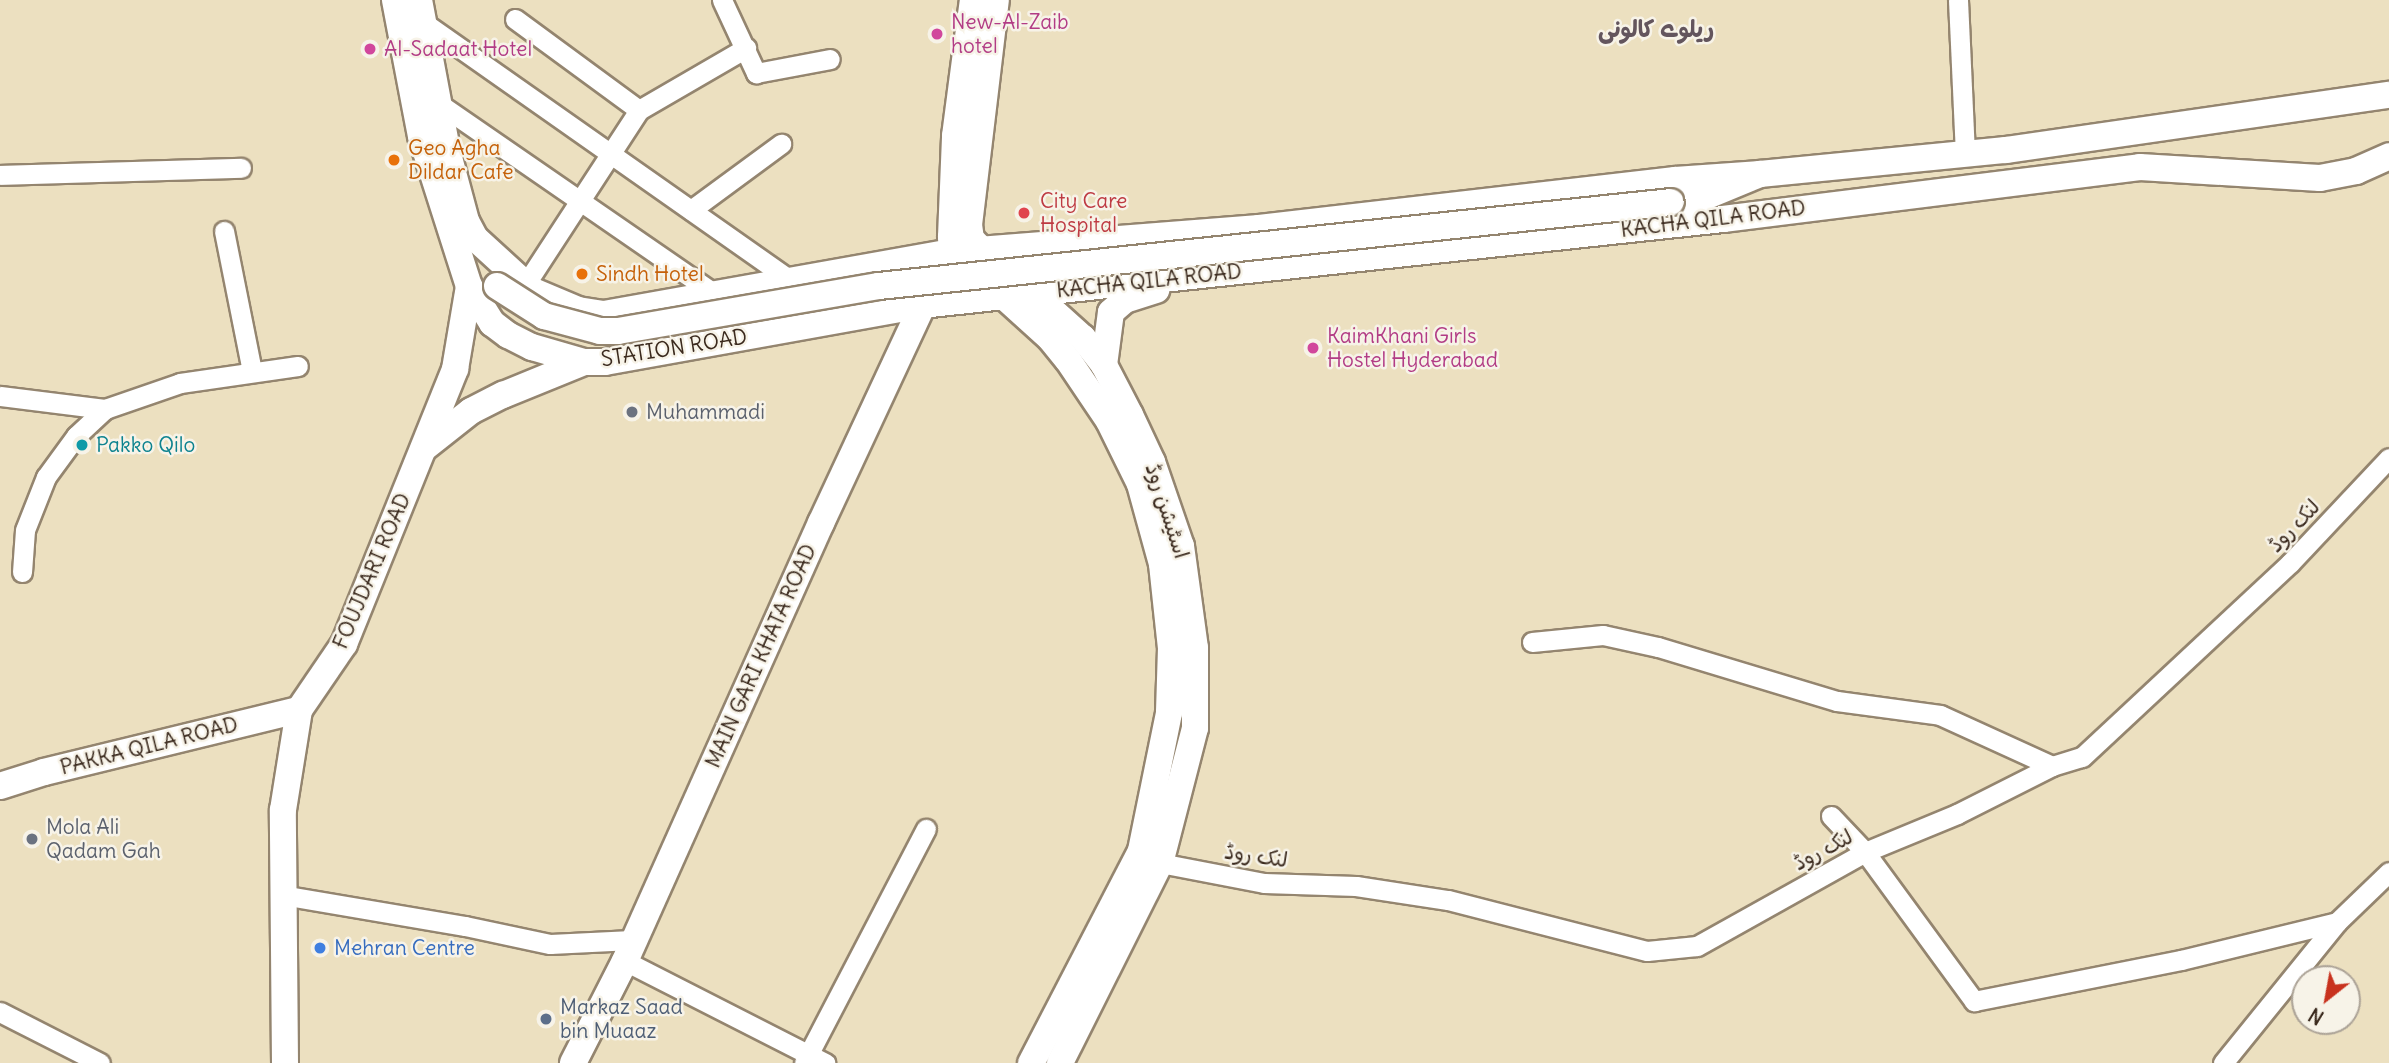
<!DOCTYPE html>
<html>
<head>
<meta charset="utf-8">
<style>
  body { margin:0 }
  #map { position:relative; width:2389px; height:1063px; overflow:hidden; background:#ece0c0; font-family:Delius,"Playpen Sans Arabic",sans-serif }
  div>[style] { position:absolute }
  .roads { filter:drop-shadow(2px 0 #94856f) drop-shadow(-2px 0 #94856f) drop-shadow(0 2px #94856f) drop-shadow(0 -2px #94856f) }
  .street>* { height:19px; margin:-9.5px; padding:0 9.5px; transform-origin:9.5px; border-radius:9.5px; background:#fff }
  .secondary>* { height:26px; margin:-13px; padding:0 13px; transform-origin:13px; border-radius:13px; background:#fff }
  .bridges { filter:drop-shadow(2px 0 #94856f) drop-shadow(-2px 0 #94856f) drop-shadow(0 2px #94856f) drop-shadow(0 -2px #94856f) }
  .secondary-bridge>* { height:26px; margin:-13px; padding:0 13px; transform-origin:13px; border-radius:13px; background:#fff }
  .dots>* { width:19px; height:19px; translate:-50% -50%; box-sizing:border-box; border:4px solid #f7f3e8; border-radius:50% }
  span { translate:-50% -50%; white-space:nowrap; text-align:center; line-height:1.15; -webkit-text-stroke:5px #f7f3e8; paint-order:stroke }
  .hotel-label { font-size:21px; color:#b23c85 }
  .left { translate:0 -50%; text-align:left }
  .food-label { font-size:21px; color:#c56008 }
  .health-label { font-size:21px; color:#be3a42 }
  .street-label { font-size:21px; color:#3b2a1e }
  .worship-label { font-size:21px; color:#5b616d }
  .culture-label { font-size:21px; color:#0d838f }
  .shop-label { font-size:21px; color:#366cbe }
  .service-label { font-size:21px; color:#4e5e75 }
  .neighbourhood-label { font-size:23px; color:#63555d; font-weight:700 }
  .north { position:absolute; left:2291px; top:965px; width:70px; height:70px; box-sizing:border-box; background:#f7f3e8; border:2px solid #aca397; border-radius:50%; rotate:211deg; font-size:19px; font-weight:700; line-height:28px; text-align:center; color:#3b2a1e }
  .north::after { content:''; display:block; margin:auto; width:24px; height:32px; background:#c8321e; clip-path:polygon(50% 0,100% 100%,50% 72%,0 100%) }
</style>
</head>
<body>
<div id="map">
  <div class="roads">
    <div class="street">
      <div style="left:722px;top:0;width:81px;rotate:65deg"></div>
      <div style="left:756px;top:73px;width:75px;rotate:-10.7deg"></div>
      <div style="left:1958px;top:0;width:154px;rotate:87.4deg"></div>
      <div style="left:515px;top:19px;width:154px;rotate:36.3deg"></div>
      <div style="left:423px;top:22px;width:451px;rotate:35.1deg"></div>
      <div style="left:438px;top:103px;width:338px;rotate:34.6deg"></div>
      <div style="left:0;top:175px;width:241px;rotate:-1.7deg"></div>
      <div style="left:691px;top:210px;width:112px;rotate:-36.3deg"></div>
      <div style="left:224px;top:231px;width:143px;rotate:78.7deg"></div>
      <div style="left:525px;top:285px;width:209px;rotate:-56.9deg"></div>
      <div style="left:639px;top:110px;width:124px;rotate:-30.1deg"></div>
      <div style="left:0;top:396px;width:106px;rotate:7.1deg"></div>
      <div style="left:22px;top:572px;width:42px;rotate:-85.9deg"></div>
      <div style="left:25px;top:530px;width:57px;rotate:-68.4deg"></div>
      <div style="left:46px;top:477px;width:51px;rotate:-53.8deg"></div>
      <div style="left:76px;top:436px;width:40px;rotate:-43deg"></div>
      <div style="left:105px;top:409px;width:79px;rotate:-19.1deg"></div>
      <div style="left:180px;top:383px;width:119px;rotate:-8.2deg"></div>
      <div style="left:1532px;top:642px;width:71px;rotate:-5.6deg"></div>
      <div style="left:1603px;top:635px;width:56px;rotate:12.3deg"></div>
      <div style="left:1658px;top:647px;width:187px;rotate:16.8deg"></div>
      <div style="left:1837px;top:701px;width:104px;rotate:7.7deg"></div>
      <div style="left:1940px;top:715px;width:123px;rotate:24.5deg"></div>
      <div style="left:1831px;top:816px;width:50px;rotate:46.6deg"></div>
      <div style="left:1865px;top:852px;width:185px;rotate:53.8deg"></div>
      <div style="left:1974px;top:1001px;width:211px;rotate:-11.2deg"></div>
      <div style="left:2181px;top:960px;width:161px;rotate:-13.7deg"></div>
      <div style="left:1160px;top:863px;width:106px;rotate:10.9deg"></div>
      <div style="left:1264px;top:883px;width:92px;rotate:1.9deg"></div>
      <div style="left:1356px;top:886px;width:93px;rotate:8.7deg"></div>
      <div style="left:1448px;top:900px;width:205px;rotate:14.4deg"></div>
      <div style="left:1647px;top:951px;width:50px;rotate:-5.7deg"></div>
      <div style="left:1697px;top:946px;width:193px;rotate:-29.2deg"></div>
      <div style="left:1865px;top:852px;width:100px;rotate:-22.4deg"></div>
      <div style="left:1957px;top:814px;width:106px;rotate:-26.8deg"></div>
      <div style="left:2052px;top:766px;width:31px;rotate:-17deg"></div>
      <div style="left:2082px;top:757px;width:284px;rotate:-43deg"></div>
      <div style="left:2290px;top:563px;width:144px;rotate:-46.7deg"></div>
      <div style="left:282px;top:895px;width:186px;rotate:9.6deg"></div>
      <div style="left:465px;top:926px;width:87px;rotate:12deg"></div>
      <div style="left:550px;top:944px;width:82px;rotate:-2.8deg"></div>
      <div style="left:625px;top:961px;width:225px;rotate:27deg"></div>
      <div style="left:0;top:1012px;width:112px;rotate:27deg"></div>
      <div style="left:804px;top:1063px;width:264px;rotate:-62.5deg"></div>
      <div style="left:2223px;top:1063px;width:181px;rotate:-51deg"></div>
      <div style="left:2337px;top:922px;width:72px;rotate:-43.9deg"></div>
    </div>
    <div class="secondary">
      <div style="left:395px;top:0;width:138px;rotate:79.2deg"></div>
      <div style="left:421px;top:136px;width:157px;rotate:72.3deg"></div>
      <div style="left:469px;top:286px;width:44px;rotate:58.1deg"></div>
      <div style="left:492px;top:323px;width:20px;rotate:37deg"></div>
      <div style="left:508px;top:335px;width:27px;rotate:27deg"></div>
      <div style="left:532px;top:347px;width:54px;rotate:16.1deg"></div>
      <div style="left:584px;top:362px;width:21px"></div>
      <div style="left:605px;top:362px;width:321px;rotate:-10.2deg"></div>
      <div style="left:921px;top:305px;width:807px;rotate:-6.12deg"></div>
      <div style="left:1723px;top:219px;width:420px;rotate:-7.1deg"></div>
      <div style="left:2140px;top:167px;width:180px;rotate:3.5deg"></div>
      <div style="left:2320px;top:178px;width:37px;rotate:-11deg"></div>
      <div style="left:2356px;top:171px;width:36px;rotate:-24deg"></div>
      <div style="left:419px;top:0;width:153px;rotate:79.4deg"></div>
      <div style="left:447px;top:150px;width:73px;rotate:75deg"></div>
      <div style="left:466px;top:221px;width:19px;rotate:62deg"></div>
      <div style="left:475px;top:238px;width:79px;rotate:42.4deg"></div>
      <div style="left:533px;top:291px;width:49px;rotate:22.9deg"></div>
      <div style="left:578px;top:310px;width:26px;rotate:9deg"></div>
      <div style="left:604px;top:314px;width:354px;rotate:-10.1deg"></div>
      <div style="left:953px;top:252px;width:307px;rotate:-4.5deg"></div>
      <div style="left:1259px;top:228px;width:419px;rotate:-6.6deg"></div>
      <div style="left:1675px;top:180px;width:85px;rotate:-4deg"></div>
      <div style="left:1671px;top:202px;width:31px;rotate:-7deg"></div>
      <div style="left:1702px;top:198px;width:63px;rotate:-22.5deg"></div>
      <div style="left:1760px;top:174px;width:247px;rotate:-5.6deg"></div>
      <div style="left:2006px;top:150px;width:387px;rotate:-8.2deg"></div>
      <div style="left:990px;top:258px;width:27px;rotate:-135deg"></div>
      <div style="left:971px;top:239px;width:14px;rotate:-98deg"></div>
      <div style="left:969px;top:225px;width:227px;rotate:-83.2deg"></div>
      <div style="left:965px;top:263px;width:16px;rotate:-137deg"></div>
      <div style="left:953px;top:252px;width:15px;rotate:-98deg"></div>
      <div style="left:951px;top:237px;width:101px;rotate:-87.7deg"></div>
      <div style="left:955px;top:136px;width:137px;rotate:-82.5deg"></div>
      <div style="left:1025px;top:286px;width:78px;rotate:41.9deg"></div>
      <div style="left:1083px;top:338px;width:34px;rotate:52deg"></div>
      <div style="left:1104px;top:365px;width:56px;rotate:62.5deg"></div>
      <div style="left:1130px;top:415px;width:52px;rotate:64.9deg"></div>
      <div style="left:1152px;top:462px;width:89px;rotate:71deg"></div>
      <div style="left:1181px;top:546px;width:103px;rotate:82.2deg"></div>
      <div style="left:1195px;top:648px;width:80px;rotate:90deg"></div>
      <div style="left:1195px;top:728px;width:139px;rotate:104.5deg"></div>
      <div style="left:1160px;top:863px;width:224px;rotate:116.6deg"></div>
      <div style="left:997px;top:290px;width:72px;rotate:42.2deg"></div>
      <div style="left:1050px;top:338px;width:28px;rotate:51deg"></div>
      <div style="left:1068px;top:360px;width:73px;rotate:56.1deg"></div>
      <div style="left:1109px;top:421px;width:70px;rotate:63.8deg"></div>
      <div style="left:1140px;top:484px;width:83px;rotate:74.6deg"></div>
      <div style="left:1162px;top:564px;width:84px;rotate:83.9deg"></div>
      <div style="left:1171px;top:648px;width:65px;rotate:91.8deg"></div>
      <div style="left:1169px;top:713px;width:141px;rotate:101.5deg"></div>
      <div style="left:1141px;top:851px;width:239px;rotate:117.4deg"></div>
      <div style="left:1104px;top:365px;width:53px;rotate:-82.5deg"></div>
      <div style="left:1111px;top:312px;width:18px;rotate:-41deg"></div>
      <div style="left:1125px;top:300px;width:33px;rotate:-18deg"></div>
      <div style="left:424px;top:448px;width:60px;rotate:-38.2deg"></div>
      <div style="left:471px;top:411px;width:36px;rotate:-27deg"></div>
      <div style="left:503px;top:395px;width:87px;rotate:-22.2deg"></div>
      <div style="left:0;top:786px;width:46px;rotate:-17.7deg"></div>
      <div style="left:44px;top:772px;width:262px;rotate:-13.7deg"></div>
      <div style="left:285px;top:1063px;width:253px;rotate:-90.5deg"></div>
      <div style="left:283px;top:810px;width:101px;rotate:-80.9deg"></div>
      <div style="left:299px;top:710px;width:80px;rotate:-55.7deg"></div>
      <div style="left:344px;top:644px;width:297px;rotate:-68deg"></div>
      <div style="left:455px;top:369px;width:84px;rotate:-80.4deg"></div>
      <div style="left:573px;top:1063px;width:114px;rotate:-63deg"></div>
      <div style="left:625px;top:961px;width:480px;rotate:-65.9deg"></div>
      <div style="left:821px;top:523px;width:251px;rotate:-65deg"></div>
    </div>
  </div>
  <div class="bridges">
    <div class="secondary-bridge">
      <div style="left:497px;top:286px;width:56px;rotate:32.6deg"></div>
      <div style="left:544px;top:316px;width:58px;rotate:15deg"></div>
      <div style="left:600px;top:331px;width:18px"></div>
      <div style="left:618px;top:331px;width:265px;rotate:-9.8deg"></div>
      <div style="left:879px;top:286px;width:796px;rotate:-6.05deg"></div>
    </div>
  </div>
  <div class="dots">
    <div style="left:937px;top:34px;background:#d1479c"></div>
    <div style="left:370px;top:49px;background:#d1479c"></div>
    <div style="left:394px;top:160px;background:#e8710a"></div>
    <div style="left:1024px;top:213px;background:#e0444e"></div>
    <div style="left:582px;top:274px;background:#e8710a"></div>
    <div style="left:1313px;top:348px;background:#d1479c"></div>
    <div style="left:632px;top:412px;background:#6b7280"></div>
    <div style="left:82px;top:445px;background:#0f9aa8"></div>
    <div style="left:32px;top:839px;background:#6b7280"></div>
    <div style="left:320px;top:948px;background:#3f7fe0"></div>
    <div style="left:546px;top:1019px;background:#5c6f8a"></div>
  </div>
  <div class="hotel-label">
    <span class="left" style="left:951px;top:34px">New-Al-Zaib<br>hotel</span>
    <span class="left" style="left:384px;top:49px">Al-Sadaat Hotel</span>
    <span class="left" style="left:1327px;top:348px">KaimKhani Girls<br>Hostel Hyderabad</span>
  </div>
  <div class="food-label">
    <span class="left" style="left:408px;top:160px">Geo Agha<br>Dildar Cafe</span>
    <span class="left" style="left:596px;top:274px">Sindh Hotel</span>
  </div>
  <div class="health-label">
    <span class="left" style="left:1040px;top:213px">City Care<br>Hospital</span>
  </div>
  <div class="street-label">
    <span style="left:1713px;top:219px;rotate:-7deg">KACHA QILA ROAD</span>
    <span style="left:1149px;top:281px;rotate:-6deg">KACHA QILA ROAD</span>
    <span style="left:674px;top:348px;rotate:-9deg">STATION ROAD</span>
    <span style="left:1167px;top:511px;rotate:72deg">اسٹیشن روڈ</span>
    <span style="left:2294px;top:526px;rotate:-46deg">لنک روڈ</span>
    <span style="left:372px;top:571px;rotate:-67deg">FOUJDARI ROAD</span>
    <span style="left:761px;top:656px;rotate:-66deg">MAIN GARI KHATA ROAD</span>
    <span style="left:149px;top:746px;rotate:-14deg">PAKKA QILA ROAD</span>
    <span style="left:1823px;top:850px;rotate:-28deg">لنک روڈ</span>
    <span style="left:1256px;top:856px;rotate:8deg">لنک روڈ</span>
  </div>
  <div class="worship-label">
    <span class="left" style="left:646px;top:412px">Muhammadi</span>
    <span class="left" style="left:46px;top:839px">Mola Ali<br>Qadam Gah</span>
  </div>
  <div class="culture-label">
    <span class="left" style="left:96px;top:445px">Pakko Qilo</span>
  </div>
  <div class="shop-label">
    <span class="left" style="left:334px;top:948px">Mehran Centre</span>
  </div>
  <div class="service-label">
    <span class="left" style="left:560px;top:1019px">Markaz Saad<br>bin Muaaz</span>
  </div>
  <div class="neighbourhood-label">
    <span style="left:1656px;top:29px">ریلوے کالونی</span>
  </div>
  <div class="north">N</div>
</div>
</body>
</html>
